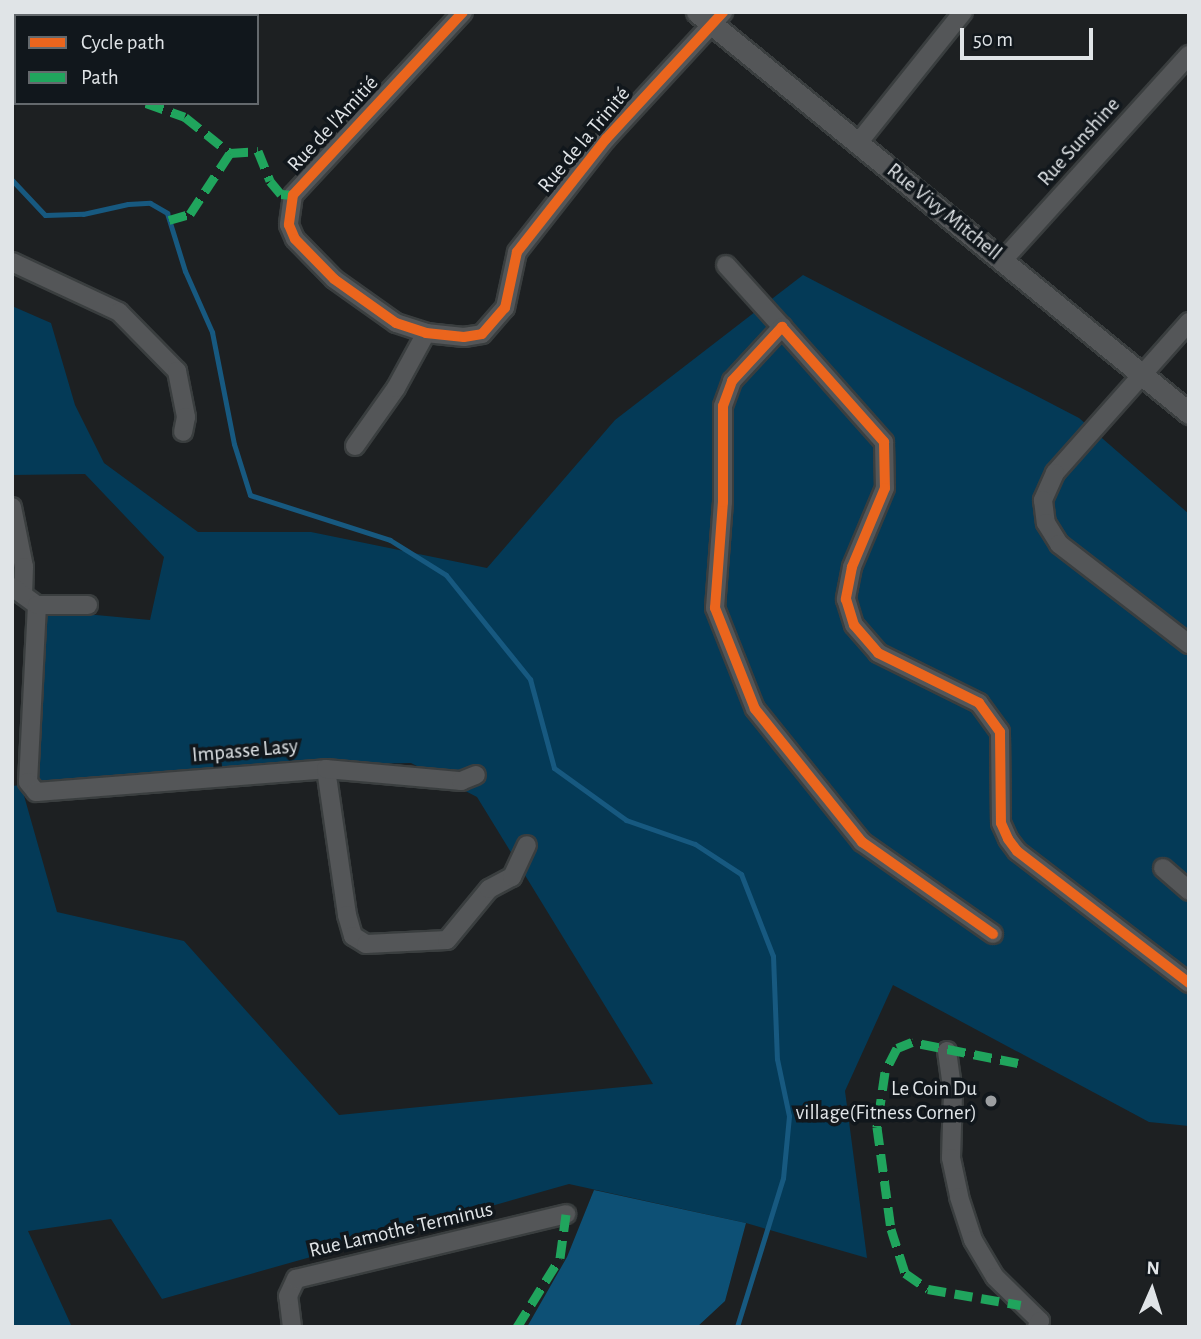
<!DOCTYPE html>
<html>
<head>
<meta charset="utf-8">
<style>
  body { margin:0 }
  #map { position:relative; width:1201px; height:1339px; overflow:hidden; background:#1d2022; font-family:"Alegreya Sans",sans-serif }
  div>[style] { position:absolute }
  .green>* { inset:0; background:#043a57 }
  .forest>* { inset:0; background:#0d5075 }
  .stream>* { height:5px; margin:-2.5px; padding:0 2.5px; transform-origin:2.5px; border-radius:2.5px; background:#175980 }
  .roads { filter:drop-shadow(2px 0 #3a3e3f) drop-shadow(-2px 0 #3a3e3f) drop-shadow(0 2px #3a3e3f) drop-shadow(0 -2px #3a3e3f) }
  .minor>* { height:18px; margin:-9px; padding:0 9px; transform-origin:9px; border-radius:9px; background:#545658 }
  .tertiary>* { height:21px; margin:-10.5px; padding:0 10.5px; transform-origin:10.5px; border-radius:10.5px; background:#545658 }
  .quiet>* { height:9px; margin-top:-4.5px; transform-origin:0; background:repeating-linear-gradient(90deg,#20a55d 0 18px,transparent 0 27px) }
  .cycleway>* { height:10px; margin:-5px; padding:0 5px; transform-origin:5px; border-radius:5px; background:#eb651d }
  .dots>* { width:19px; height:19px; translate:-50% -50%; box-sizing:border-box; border:4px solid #11171c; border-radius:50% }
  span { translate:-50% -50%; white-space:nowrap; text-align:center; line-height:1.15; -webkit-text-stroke:7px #11171c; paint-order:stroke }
  .street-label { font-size:21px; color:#e0e4e7 }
  .poi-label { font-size:21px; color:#e0e4e7 }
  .right { translate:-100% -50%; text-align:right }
  .frame { position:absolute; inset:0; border:14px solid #e0e4e7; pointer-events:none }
  .legend { position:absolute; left:14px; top:14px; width:245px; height:91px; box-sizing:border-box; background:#11171c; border:2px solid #64696d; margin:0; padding:9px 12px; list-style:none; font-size:21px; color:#e0e4e7 }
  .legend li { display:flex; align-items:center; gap:14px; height:35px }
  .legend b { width:35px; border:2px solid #64696d }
  .north { position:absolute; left:1117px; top:1255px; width:70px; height:70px; -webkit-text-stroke:5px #11171c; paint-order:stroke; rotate:3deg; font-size:19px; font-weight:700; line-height:28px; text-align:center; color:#e0e4e7 }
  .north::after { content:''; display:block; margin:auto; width:24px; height:32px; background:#e0e4e7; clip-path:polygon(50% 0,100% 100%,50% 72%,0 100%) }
  .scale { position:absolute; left:960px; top:28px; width:133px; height:32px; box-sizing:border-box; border:4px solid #e0e4e7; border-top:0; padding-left:9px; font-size:21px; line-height:24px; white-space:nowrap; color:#e0e4e7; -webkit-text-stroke:5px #11171c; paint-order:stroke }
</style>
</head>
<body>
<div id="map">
  <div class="green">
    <div style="clip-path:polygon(803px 275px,1079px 418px,1189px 514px,1189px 1126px,1149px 1122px,893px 985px,845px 1091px,867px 1258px,746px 1223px,569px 1184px,162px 1299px,111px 1219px,28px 1231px,72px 1327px,12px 1327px,12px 786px,21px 785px,57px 912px,184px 941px,339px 1115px,653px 1084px,477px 797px,411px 763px,258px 766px,39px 782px,33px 773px,42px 610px,150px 620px,164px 557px,85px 474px,12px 475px,12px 306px,51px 323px,75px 405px,104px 463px,198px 532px,311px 532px,487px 568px,615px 420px)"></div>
  </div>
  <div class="forest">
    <div style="clip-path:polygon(594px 1190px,746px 1223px,725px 1301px,697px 1327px,527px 1327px,567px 1257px)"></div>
  </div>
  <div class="stream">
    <div style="left:12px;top:180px;width:48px;rotate:46.7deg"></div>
    <div style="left:45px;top:215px;width:38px;rotate:-2deg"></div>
    <div style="left:83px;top:214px;width:46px;rotate:-12.5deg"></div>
    <div style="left:128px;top:204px;width:22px;rotate:-3deg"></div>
    <div style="left:150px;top:203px;width:20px;rotate:30deg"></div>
    <div style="left:167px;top:213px;width:61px;rotate:72.8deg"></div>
    <div style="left:185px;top:271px;width:67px;rotate:66.1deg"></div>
    <div style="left:212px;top:332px;width:114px;rotate:78.9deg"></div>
    <div style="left:234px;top:444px;width:53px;rotate:72.6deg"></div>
    <div style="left:250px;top:495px;width:147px;rotate:17.8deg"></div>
    <div style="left:390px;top:540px;width:66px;rotate:32deg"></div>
    <div style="left:446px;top:575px;width:134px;rotate:51.1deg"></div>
    <div style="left:530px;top:679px;width:92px;rotate:74.9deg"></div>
    <div style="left:554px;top:768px;width:89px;rotate:35.8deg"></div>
    <div style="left:626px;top:820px;width:73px;rotate:19.2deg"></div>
    <div style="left:695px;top:844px;width:55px;rotate:33.1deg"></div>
    <div style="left:741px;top:874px;width:88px;rotate:68.7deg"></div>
    <div style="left:773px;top:956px;width:103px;rotate:87.8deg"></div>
    <div style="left:777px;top:1059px;width:58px;rotate:78.1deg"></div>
    <div style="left:789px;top:1116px;width:62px;rotate:95.5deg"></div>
    <div style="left:783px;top:1178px;width:156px;rotate:107.2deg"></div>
  </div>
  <div class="roads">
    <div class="minor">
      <div style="left:463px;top:12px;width:250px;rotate:132.9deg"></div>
      <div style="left:293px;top:195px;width:30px;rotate:98deg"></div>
      <div style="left:289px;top:225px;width:15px;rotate:67deg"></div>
      <div style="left:295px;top:239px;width:56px;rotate:45.7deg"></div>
      <div style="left:334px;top:279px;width:76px;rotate:35.4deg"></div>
      <div style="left:396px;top:323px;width:32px;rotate:18deg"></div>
      <div style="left:426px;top:333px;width:38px;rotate:6deg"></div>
      <div style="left:464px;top:337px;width:18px;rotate:-9deg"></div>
      <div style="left:482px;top:334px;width:35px;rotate:-49deg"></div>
      <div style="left:505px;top:308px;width:57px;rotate:-77.9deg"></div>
      <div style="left:517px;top:252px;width:144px;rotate:-51.8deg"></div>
      <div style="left:606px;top:139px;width:173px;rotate:-47.3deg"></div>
      <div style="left:858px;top:143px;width:168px;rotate:-51.3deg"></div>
      <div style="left:1003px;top:260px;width:277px;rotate:-47.8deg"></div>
      <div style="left:12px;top:262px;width:118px;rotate:25deg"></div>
      <div style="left:119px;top:312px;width:83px;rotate:45.5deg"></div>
      <div style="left:177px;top:371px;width:47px;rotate:78.9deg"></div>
      <div style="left:186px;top:417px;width:15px;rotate:101deg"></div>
      <div style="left:726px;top:265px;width:84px;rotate:47.9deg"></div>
      <div style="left:1189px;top:322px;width:202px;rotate:131.6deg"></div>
      <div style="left:1055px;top:473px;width:30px;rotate:114deg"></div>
      <div style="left:1043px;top:500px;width:23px;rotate:83deg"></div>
      <div style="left:1046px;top:523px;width:25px;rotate:58deg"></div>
      <div style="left:1059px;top:544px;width:164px;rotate:37.6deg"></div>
      <div style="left:355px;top:446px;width:71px;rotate:-54.7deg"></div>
      <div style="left:396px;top:388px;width:63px;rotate:-61.4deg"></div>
      <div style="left:12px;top:507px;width:61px;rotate:78.7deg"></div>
      <div style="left:24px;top:567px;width:28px;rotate:92deg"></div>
      <div style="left:12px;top:587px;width:31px;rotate:36deg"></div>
      <div style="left:37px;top:605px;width:177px;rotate:92.9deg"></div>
      <div style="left:28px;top:782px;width:13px;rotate:51deg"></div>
      <div style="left:36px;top:792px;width:291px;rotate:-4.5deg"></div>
      <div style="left:326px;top:769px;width:148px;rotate:81.8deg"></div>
      <div style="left:347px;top:915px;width:22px;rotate:74deg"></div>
      <div style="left:353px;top:936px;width:15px;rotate:32deg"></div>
      <div style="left:366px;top:944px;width:81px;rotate:-2.8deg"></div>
      <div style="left:447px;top:940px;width:66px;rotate:-50.5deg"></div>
      <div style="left:489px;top:889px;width:26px;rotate:-28deg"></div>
      <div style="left:512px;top:877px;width:35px;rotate:-65deg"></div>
      <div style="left:37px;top:605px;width:51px"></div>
      <div style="left:326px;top:769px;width:136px;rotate:5.1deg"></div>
      <div style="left:461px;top:781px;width:16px;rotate:-22deg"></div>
      <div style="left:1163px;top:868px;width:35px;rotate:41deg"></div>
      <div style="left:993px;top:934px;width:160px;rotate:-144.9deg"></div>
      <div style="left:862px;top:842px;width:171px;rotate:-128.8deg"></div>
      <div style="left:755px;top:709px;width:109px;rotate:-111.6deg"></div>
      <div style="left:715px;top:608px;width:106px;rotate:-85.7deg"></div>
      <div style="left:723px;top:502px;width:96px;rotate:-90deg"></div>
      <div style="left:723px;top:406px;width:27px;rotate:-70deg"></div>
      <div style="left:732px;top:381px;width:74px;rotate:-47.2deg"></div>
      <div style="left:782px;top:327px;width:154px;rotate:48.4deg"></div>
      <div style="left:884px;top:442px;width:46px;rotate:88.8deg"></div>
      <div style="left:885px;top:488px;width:86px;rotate:112.7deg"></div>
      <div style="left:852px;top:567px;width:33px;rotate:101deg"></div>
      <div style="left:846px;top:599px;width:27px;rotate:73deg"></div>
      <div style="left:854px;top:625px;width:37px;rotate:49deg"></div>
      <div style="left:878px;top:653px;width:113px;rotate:26.3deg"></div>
      <div style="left:979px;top:703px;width:36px;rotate:54deg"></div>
      <div style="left:1000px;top:732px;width:91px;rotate:89.4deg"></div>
      <div style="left:1001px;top:823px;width:17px;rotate:66deg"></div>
      <div style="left:1008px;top:839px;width:15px;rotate:53deg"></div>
      <div style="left:1017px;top:851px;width:217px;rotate:37.5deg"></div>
      <div style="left:947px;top:1051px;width:43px;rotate:82.1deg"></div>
      <div style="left:953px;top:1094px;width:64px;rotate:91.8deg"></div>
      <div style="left:951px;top:1158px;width:40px;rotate:78deg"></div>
      <div style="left:959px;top:1197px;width:45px;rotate:72deg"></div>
      <div style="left:973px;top:1240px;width:43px;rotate:59.3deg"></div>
      <div style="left:995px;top:1277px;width:63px;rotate:44.4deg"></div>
      <div style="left:1040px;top:1321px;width:7px;rotate:117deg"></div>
      <div style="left:292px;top:1327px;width:31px;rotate:-97deg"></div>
      <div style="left:288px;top:1296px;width:19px;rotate:-65deg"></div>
      <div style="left:296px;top:1279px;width:278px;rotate:-13.5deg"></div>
    </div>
    <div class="tertiary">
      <div style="left:697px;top:12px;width:635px;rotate:39.18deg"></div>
    </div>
  </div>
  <div class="quiet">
    <div style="left:123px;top:16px;width:7px;rotate:-34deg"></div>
    <div style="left:12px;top:44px;width:4px;rotate:-27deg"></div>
    <div style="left:146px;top:103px;width:41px;rotate:19.7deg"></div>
    <div style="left:185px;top:117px;width:58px;rotate:38.7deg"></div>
    <div style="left:230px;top:153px;width:28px;rotate:-4deg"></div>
    <div style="left:258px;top:151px;width:32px;rotate:68deg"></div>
    <div style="left:270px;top:181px;width:17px;rotate:50deg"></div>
    <div style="left:281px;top:194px;width:12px;rotate:5deg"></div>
    <div style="left:169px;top:220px;width:22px;rotate:-16deg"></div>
    <div style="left:190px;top:214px;width:73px;rotate:-56.7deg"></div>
    <div style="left:1018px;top:1063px;width:108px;rotate:-168.8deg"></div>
    <div style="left:912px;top:1042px;width:16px;rotate:158deg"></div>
    <div style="left:897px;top:1048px;width:27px;rotate:117deg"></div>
    <div style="left:885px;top:1072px;width:56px;rotate:98.3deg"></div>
    <div style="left:877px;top:1127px;width:103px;rotate:82.2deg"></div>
    <div style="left:891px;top:1229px;width:46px;rotate:72.3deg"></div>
    <div style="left:905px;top:1273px;width:28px;rotate:35deg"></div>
    <div style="left:928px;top:1289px;width:94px;rotate:9.8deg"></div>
    <div style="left:517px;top:1327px;width:81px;rotate:-58.1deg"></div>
    <div style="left:560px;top:1258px;width:44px;rotate:-82.2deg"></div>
  </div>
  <div class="cycleway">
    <div style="left:463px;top:12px;width:250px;rotate:132.9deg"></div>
    <div style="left:293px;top:195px;width:30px;rotate:98deg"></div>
    <div style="left:289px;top:225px;width:15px;rotate:67deg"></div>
    <div style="left:295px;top:239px;width:56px;rotate:45.7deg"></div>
    <div style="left:334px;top:279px;width:76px;rotate:35.4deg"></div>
    <div style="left:396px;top:323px;width:32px;rotate:18deg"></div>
    <div style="left:426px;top:333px;width:38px;rotate:6deg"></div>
    <div style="left:464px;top:337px;width:18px;rotate:-9deg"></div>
    <div style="left:482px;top:334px;width:35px;rotate:-49deg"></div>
    <div style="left:505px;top:308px;width:57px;rotate:-77.9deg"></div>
    <div style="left:517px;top:252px;width:144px;rotate:-51.8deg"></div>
    <div style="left:606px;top:139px;width:173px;rotate:-47.3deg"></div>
    <div style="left:993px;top:934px;width:160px;rotate:-144.9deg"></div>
    <div style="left:862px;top:842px;width:171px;rotate:-128.8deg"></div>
    <div style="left:755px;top:709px;width:109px;rotate:-111.6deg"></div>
    <div style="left:715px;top:608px;width:106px;rotate:-85.7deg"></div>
    <div style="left:723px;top:502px;width:96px;rotate:-90deg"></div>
    <div style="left:723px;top:406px;width:27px;rotate:-70deg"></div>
    <div style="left:732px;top:381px;width:74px;rotate:-47.2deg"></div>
    <div style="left:782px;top:327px;width:154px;rotate:48.4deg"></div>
    <div style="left:884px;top:442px;width:46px;rotate:88.8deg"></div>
    <div style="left:885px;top:488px;width:86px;rotate:112.7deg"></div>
    <div style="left:852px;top:567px;width:33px;rotate:101deg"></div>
    <div style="left:846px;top:599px;width:27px;rotate:73deg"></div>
    <div style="left:854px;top:625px;width:37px;rotate:49deg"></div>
    <div style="left:878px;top:653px;width:113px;rotate:26.3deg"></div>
    <div style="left:979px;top:703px;width:36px;rotate:54deg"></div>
    <div style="left:1000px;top:732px;width:91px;rotate:89.4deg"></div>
    <div style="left:1001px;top:823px;width:17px;rotate:66deg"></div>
    <div style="left:1008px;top:839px;width:15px;rotate:53deg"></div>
    <div style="left:1017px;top:851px;width:217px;rotate:37.5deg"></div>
  </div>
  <div class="dots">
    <div style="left:991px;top:1101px;background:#9c9fa2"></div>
  </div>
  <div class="street-label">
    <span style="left:333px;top:124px;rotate:-47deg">Rue de l'Amitié</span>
    <span style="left:584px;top:140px;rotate:-50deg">Rue de la Trinité</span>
    <span style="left:1079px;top:142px;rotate:-48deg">Rue Sunshine</span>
    <span style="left:944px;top:212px;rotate:39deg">Rue Vivy Mitchell</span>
    <span style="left:245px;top:751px;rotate:-5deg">Impasse Lasy</span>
    <span style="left:401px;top:1230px;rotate:-13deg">Rue Lamothe Terminus</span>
  </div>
  <div class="poi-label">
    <span class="right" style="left:977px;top:1101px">Le Coin Du<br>village(Fitness Corner)</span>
  </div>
  <div class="frame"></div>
  <ul class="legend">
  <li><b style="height:9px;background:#eb651d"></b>Cycle path</li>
  <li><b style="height:9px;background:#20a55d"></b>Path</li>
  </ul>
  <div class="north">N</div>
  <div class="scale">50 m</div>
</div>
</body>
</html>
